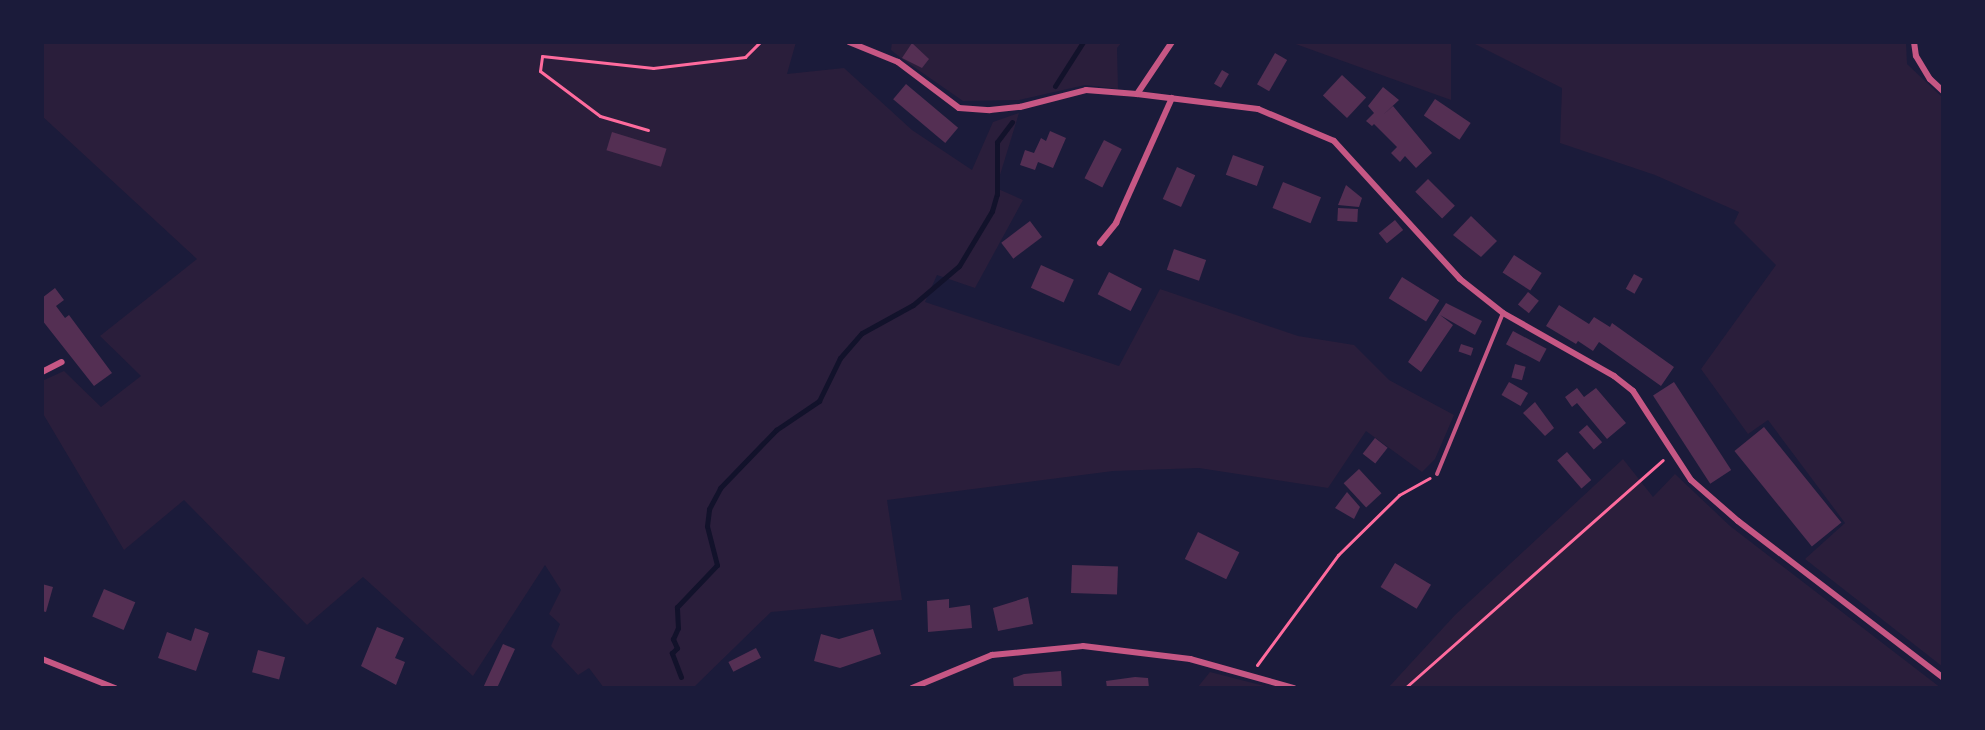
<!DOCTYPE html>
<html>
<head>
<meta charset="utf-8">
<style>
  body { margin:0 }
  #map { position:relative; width:1985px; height:730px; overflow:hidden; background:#1b1b3a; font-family:Commissioner,sans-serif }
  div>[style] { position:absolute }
  .green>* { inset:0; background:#2a1e3b }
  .stream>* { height:5px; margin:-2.5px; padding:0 2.5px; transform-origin:2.5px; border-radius:2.5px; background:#12122b }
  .building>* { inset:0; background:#542f53; transform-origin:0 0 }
  .path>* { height:3px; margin:-1.5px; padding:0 1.5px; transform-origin:1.5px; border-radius:1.5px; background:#ff6b9d }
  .service>* { height:4px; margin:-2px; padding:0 2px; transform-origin:2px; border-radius:2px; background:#c65784 }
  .minor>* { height:6px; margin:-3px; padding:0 3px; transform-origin:3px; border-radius:3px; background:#c65784 }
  span { translate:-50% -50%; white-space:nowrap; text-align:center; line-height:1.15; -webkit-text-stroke:4.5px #1b1b3a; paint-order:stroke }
  .frame { position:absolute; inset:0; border:44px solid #1b1b3a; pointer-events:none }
</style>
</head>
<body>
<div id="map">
  <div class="green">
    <div style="clip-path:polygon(42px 42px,796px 42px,787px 74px,844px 68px,912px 130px,972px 170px,993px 122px,1019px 113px,996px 188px,1023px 200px,975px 288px,937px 275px,925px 302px,1119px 366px,1160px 289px,1298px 336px,1354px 345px,1389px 380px,1454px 415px,1435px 459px,1422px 472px,1366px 431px,1328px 488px,1199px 468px,1113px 471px,887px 500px,902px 600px,771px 612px,693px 688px,604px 688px,589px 668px,578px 675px,551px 646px,560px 624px,549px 614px,561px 590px,545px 565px,473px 676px,363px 577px,307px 625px,184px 500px,124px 550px,42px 412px,42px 381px,64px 371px,101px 407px,141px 376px,100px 336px,197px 259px,42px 116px)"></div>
    <div style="clip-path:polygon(892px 42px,1122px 42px,1117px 48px,1118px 89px,1085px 85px,1019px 100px,963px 101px,901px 58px,891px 50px)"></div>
    <div style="clip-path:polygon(1290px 42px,1451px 42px,1451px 100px)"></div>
    <div style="clip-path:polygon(1471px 42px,1906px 42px,1907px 64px,1943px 98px,1943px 667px,1805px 559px,1845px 523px,1768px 420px,1748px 434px,1701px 369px,1776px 265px,1734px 223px,1739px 212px,1655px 175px,1560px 143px,1562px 88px)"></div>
    <div style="clip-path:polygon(1623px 459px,1653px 497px,1675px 474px,1730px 526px,1941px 688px,1388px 688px,1455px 615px)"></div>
    <div style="clip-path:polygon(1210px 672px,1272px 688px,1197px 688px)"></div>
  </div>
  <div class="stream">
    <div style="left:1055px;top:86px;width:52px;rotate:-57.5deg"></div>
    <div style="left:681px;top:677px;width:26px;rotate:-111deg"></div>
    <div style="left:672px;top:653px;width:7px;rotate:-45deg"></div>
    <div style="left:677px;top:648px;width:10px;rotate:-114deg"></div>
    <div style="left:673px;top:639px;width:12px;rotate:-66deg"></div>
    <div style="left:678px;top:628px;width:21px;rotate:-93deg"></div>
    <div style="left:677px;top:607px;width:58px;rotate:-46.4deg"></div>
    <div style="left:717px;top:565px;width:40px;rotate:-104.4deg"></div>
    <div style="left:707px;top:526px;width:17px;rotate:-83deg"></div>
    <div style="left:709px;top:509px;width:24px;rotate:-62deg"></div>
    <div style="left:720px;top:488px;width:81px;rotate:-46deg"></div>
    <div style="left:776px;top:430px;width:52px;rotate:-34deg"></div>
    <div style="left:819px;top:401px;width:48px;rotate:-64deg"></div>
    <div style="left:840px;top:358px;width:33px;rotate:-49deg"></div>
    <div style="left:862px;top:333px;width:58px;rotate:-28.8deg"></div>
    <div style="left:913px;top:305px;width:60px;rotate:-40.3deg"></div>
    <div style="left:959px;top:266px;width:64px;rotate:-59deg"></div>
    <div style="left:992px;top:211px;width:18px;rotate:-74deg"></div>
    <div style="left:997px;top:194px;width:52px;rotate:-90deg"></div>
    <div style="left:997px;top:142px;width:25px;rotate:-53deg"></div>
  </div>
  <div class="building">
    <div style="clip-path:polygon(912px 43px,929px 59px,922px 68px,902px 58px)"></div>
    <div style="left:1275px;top:53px;width:14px;height:36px;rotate:30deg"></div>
    <div style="left:1222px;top:70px;width:8px;height:16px;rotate:30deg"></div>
    <div style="left:1342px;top:75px;width:33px;height:28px;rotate:43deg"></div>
    <div style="left:906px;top:84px;width:68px;height:20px;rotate:40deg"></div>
    <div style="clip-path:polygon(1383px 87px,1399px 100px,1383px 115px,1393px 106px,1432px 153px,1416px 168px,1405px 156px,1400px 162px,1391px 153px,1397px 147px,1374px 124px,1372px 126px,1366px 121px,1374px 113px,1368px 106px)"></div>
    <div style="left:1435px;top:99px;width:43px;height:20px;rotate:34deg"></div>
    <div style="clip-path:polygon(1050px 131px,1066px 138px,1053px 168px,1038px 162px,1035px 170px,1020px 165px,1025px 150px,1034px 153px,1041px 138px,1046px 141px)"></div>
    <div style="left:612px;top:132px;width:57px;height:19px;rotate:17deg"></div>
    <div style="left:1104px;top:140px;width:20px;height:43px;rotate:27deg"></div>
    <div style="left:1233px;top:155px;width:33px;height:21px;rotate:20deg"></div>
    <div style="left:1177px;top:167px;width:20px;height:35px;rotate:24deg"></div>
    <div style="left:1428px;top:179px;width:38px;height:18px;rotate:45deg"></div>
    <div style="left:1283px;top:182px;width:41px;height:28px;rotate:22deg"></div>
    <div style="clip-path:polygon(1346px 185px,1362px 198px,1359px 207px,1338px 205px)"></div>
    <div style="left:1338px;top:208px;width:20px;height:13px;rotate:3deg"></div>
    <div style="clip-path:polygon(1471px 216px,1497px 241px,1481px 257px,1453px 235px)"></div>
    <div style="left:1395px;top:220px;width:13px;height:21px;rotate:51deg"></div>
    <div style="left:1030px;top:221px;width:20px;height:36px;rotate:53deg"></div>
    <div style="left:1174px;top:249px;width:34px;height:22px;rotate:19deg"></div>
    <div style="left:1514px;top:255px;width:33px;height:21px;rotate:33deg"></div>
    <div style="left:1041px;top:265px;width:36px;height:25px;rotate:24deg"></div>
    <div style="left:1109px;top:272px;width:37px;height:25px;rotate:27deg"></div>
    <div style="left:1634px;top:274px;width:10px;height:17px;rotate:29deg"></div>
    <div style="left:1402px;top:277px;width:44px;height:25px;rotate:32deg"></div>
    <div style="clip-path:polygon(55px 288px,64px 300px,56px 306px,65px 318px,69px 315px,112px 373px,94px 386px,42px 320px,42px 298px)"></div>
    <div style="left:1528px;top:292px;width:14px;height:16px;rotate:39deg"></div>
    <div style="clip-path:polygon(1446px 303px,1482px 321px,1475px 335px,1440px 315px,1453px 325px,1421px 372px,1408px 362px)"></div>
    <div style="clip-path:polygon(1559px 305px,1589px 324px,1594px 317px,1610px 327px,1612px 323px,1674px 367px,1661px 386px,1599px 342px,1593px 351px,1578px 341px,1576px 344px,1546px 326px)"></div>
    <div style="left:1513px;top:331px;width:38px;height:15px;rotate:28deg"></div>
    <div style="left:1461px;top:344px;width:13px;height:8px;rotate:18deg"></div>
    <div style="left:1515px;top:364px;width:11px;height:14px;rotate:15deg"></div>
    <div style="left:1509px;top:382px;width:22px;height:15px;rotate:30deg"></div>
    <div style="left:1674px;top:382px;width:105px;height:25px;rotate:57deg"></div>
    <div style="clip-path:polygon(1577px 388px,1584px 397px,1596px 388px,1626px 423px,1607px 439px,1577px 403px,1572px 407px,1565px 397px)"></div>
    <div style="clip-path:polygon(1535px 402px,1554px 428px,1545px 436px,1523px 413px)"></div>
    <div style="left:1587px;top:425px;width:23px;height:11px;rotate:49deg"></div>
    <div style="left:1764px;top:427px;width:123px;height:38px;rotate:51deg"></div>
    <div style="left:1375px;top:438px;width:16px;height:20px;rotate:38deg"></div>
    <div style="left:1567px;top:452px;width:37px;height:13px;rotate:49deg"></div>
    <div style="left:1359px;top:469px;width:33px;height:21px;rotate:47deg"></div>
    <div style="clip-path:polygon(1347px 492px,1360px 507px,1354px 519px,1335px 508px)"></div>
    <div style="left:1198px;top:532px;width:46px;height:30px;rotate:26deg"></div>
    <div style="left:1395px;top:563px;width:42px;height:28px;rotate:31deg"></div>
    <div style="left:1072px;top:565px;width:46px;height:28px;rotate:2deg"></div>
    <div style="clip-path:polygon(42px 584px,53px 587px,46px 612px,42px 611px)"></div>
    <div style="left:104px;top:589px;width:34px;height:30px;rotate:23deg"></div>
    <div style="clip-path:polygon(1028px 597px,1033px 624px,998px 631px,993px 608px)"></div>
    <div style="clip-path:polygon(949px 599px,949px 608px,970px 605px,972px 628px,928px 632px,927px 601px)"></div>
    <div style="clip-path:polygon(377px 627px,404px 638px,395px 658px,405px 662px,396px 685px,361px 666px)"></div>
    <div style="clip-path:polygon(195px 628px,209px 633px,196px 671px,158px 658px,167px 632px,191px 641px)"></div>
    <div style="clip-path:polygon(873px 629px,881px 654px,840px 668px,814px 661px,821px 634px,839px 639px)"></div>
    <div style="clip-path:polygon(503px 644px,515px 649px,497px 688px,483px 688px)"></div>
    <div style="left:756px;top:648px;width:11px;height:31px;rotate:63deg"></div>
    <div style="left:258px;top:650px;width:28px;height:23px;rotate:15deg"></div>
    <div style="clip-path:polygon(1061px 671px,1062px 688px,1014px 688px,1013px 678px,1024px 674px)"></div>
    <div style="clip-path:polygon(1135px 677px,1148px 678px,1149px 688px,1107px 688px,1106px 681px)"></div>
  </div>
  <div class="path">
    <div style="left:648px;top:130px;width:50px;rotate:-163.7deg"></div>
    <div style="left:600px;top:116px;width:75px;rotate:-143.1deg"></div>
    <div style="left:540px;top:71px;width:15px;rotate:-82deg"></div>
    <div style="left:542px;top:56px;width:112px;rotate:6.2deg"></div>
    <div style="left:653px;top:68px;width:93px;rotate:-6.8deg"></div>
    <div style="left:745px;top:57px;width:21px;rotate:-45deg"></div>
    <div style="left:1257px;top:665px;width:137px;rotate:-53.6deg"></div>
    <div style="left:1338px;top:555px;width:86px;rotate:-44.5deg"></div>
    <div style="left:1399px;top:495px;width:35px;rotate:-29deg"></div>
    <div style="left:1405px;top:688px;width:344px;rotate:-41.5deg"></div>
  </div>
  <div class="service">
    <div style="left:1437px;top:474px;width:174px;rotate:-67.7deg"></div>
  </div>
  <div class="minor">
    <div style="left:849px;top:42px;width:53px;rotate:22.2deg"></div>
    <div style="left:898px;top:62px;width:76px;rotate:37deg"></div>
    <div style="left:959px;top:108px;width:31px;rotate:4deg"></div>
    <div style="left:990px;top:110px;width:30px;rotate:-6deg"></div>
    <div style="left:1020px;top:107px;width:68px;rotate:-14.4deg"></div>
    <div style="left:1086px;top:90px;width:51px;rotate:4.5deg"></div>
    <div style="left:1137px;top:94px;width:122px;rotate:7.1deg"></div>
    <div style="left:1258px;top:109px;width:82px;rotate:22.8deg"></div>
    <div style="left:1334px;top:141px;width:187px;rotate:47.6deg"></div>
    <div style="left:1460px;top:279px;width:55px;rotate:38.3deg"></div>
    <div style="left:1503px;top:313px;width:128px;rotate:29.6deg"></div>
    <div style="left:1614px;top:376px;width:24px;rotate:38deg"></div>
    <div style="left:1633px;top:391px;width:106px;rotate:56.9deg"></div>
    <div style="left:1691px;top:480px;width:62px;rotate:41.1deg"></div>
    <div style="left:1738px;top:521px;width:258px;rotate:37.4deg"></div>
    <div style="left:1914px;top:42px;width:14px;rotate:82deg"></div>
    <div style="left:1916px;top:56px;width:27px;rotate:59deg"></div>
    <div style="left:1930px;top:79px;width:18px;rotate:43deg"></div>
    <div style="left:1137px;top:94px;width:63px;rotate:-56.1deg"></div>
    <div style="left:1100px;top:243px;width:26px;rotate:-51deg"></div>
    <div style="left:1116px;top:223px;width:137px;rotate:-65.9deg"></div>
    <div style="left:42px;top:372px;width:22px;rotate:-27deg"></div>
    <div style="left:42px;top:659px;width:79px;rotate:21.7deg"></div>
    <div style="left:912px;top:688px;width:87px;rotate:-22.4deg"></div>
    <div style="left:992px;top:655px;width:91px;rotate:-5.6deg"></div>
    <div style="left:1083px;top:646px;width:108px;rotate:6.9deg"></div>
    <div style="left:1190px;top:659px;width:108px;rotate:15.6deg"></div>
  </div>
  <div class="frame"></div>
</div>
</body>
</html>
